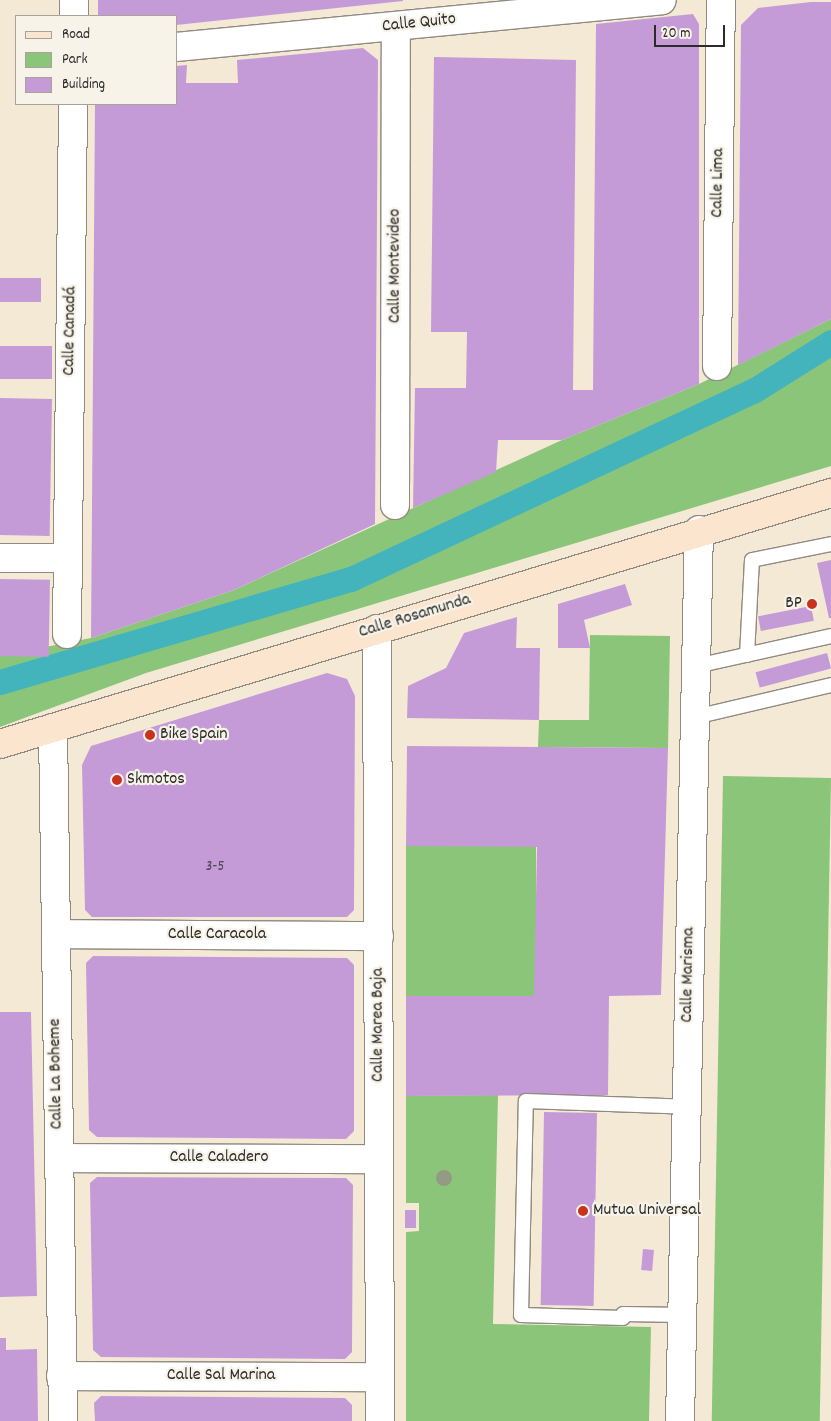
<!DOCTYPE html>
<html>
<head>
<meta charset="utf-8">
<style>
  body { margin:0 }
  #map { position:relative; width:831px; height:1421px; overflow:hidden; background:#f4e9d4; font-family:Dekko,sans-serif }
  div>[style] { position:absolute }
  .green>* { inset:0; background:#8bc57a; transform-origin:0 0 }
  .canal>* { height:25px; margin:-12.5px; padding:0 12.5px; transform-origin:12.5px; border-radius:12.5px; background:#44b4bc }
  .building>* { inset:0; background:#c49bd7; transform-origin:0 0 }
  .roads { filter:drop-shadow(1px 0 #908a80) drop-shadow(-1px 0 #908a80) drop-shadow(0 1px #908a80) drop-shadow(0 -1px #908a80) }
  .service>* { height:14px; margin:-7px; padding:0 7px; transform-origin:7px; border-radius:7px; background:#fff }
  .minor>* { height:28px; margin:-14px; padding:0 14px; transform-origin:14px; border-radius:14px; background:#fff }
  .secondary>* { height:28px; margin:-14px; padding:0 14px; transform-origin:14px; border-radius:14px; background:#fbe5cf }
  .trees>* { width:16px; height:16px; margin:-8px; border-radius:50%; background:#959a84 }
  .dots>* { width:14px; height:14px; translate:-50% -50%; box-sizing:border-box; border:2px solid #f7f3e8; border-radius:50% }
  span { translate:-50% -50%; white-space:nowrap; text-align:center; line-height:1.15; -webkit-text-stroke:4.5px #f7f3e8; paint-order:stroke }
  .number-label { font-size:15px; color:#514756 }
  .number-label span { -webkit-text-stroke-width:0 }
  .street-label { font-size:18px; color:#2b2b2b }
  .poi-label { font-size:18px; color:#2b2b2b }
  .right { translate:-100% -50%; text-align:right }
  .left { translate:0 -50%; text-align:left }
  .legend { position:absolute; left:15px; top:15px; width:162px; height:90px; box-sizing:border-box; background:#f7f3e8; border:1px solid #a5a39c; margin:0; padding:6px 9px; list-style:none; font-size:15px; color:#2b2b2b }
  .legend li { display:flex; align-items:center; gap:10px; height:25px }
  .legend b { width:25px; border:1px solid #a5a39c }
  .scale { position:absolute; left:654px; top:25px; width:71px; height:22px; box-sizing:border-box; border:2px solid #2b2b2b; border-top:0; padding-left:6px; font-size:15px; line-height:18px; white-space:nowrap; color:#2b2b2b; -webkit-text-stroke:4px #f7f3e8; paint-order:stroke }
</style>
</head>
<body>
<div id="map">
  <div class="green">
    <div style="clip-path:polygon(831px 319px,831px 466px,146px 673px,0 727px,0 656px,91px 638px,234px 590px,562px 440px,699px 384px)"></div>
    <div style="clip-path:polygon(590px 635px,670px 636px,668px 748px,538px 747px,539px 720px,589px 720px)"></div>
    <div style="left:723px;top:776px;width:108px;height:645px;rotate:1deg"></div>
    <div style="left:406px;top:846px;width:130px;height:150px"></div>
    <div style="clip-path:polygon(498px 1095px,493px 1324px,651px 1327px,649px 1421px,406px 1421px,406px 1232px,419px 1231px,419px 1203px,406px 1203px,406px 1096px)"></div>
  </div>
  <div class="canal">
    <div style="left:0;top:682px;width:366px;rotate:-16.4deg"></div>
    <div style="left:351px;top:579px;width:444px;rotate:-25.1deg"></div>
    <div style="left:753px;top:391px;width:92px;rotate:-32.1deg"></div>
  </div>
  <div class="building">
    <div style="clip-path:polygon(98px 0,403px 0,403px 1px,176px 25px,176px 16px,98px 16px)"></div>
    <div style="clip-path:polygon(811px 2px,831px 2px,831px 319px,738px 365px,741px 25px,758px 8px)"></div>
    <div style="clip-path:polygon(693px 14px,699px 24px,699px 384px,562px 440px,498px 440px,496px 472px,413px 508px,415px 388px,466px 388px,467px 332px,431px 332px,434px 57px,576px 60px,573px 390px,593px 390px,596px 24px)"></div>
    <div style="clip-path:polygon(363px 48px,378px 60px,375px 524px,234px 590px,91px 638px,95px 104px,176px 104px,176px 66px,187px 65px,186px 83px,238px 83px,237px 60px)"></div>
    <div style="left:0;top:278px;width:41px;height:24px"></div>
    <div style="left:0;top:346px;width:52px;height:33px"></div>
    <div style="left:0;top:398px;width:52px;height:137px;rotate:1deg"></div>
    <div style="clip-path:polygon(831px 560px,831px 618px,829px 618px,817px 563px)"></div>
    <div style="left:0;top:579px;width:50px;height:77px;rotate:1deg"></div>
    <div style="clip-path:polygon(625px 584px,632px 605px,584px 620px,590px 648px,558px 648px,558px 604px)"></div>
    <div style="left:811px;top:606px;width:15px;height:54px;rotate:79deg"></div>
    <div style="clip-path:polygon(517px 617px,516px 648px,540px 648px,539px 720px,407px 718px,408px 686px,446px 668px,464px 633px)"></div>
    <div style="left:827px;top:653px;width:16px;height:74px;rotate:75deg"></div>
    <div style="clip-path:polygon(327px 673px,347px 679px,355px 696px,354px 910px,347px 917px,92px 917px,85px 910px,82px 765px,91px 746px)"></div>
    <div style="clip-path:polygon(407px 746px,668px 748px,661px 995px,609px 996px,608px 1095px,406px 1096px,406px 996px,534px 996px,537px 847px,406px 846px)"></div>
    <div style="clip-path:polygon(93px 956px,347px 958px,354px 965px,354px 1131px,346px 1139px,97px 1137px,89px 1130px,86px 963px)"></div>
    <div style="clip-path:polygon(0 1012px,31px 1012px,37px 1296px,0 1297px)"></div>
    <div style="left:544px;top:1112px;width:53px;height:193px;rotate:1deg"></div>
    <div style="clip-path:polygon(97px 1177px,346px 1178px,353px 1185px,352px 1352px,345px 1359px,101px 1357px,93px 1350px,90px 1183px)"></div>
    <div style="left:405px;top:1210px;width:11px;height:18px"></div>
    <div style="left:643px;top:1249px;width:11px;height:21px;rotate:5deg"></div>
    <div style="clip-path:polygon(0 1338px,6px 1338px,6px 1350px,37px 1349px,38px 1421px,0 1421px)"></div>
    <div style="clip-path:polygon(101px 1396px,345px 1398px,352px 1405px,352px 1421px,95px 1421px,94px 1403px)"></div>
  </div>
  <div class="roads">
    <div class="service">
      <div style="left:747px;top:655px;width:95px;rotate:-87deg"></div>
      <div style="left:752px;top:560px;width:81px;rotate:-11.4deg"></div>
      <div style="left:696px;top:666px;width:138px;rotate:-12.5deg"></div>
      <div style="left:695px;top:717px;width:140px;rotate:-13.2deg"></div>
      <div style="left:623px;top:1314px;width:59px;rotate:1deg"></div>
      <div style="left:623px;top:1318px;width:102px;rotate:-178.3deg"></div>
      <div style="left:521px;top:1315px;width:214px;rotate:-88.7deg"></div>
      <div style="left:526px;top:1101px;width:160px;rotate:2.1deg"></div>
    </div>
    <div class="minor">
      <div style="left:74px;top:16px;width:16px;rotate:-90deg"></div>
      <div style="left:176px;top:47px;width:488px;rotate:-5.5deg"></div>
      <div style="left:717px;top:366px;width:366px;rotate:-89.4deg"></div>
      <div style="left:395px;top:505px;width:478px;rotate:-89.9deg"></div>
      <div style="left:0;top:558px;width:68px"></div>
      <div style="left:377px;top:629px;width:792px;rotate:89.78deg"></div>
      <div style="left:67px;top:634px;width:530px;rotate:-89.35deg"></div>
      <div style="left:53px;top:728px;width:693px;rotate:89.17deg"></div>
      <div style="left:56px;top:934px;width:323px;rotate:0.4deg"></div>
      <div style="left:59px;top:1158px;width:320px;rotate:0.2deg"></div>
      <div style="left:61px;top:1376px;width:319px;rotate:0.2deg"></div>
      <div style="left:680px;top:1421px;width:891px;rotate:-88.78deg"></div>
    </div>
    <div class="secondary">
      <div style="left:0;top:744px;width:868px;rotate:-16.81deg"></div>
    </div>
  </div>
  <div class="trees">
    <div style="left:444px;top:1178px"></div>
  </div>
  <div class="dots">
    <div style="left:812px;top:604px;background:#c8321e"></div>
    <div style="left:150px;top:735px;background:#c8321e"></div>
    <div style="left:117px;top:780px;background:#c8321e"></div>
    <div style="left:583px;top:1211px;background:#c8321e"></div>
  </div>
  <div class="number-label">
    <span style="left:215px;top:868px">3-5</span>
  </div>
  <div class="street-label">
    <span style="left:419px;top:24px;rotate:-6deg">Calle Quito</span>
    <span style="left:719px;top:183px;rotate:-89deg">Calle Lima</span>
    <span style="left:396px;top:266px;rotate:-90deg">Calle Montevideo</span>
    <span style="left:71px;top:331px;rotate:-89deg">Calle Canadá</span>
    <span style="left:415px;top:617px;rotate:-17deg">Calle Rosamunda</span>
    <span style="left:217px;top:935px">Calle Caracola</span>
    <span style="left:689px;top:975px;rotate:-89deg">Calle Marisma</span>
    <span style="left:379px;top:1025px;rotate:-90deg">Calle Marea Baja</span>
    <span style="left:57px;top:1074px;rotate:-91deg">Calle La Boheme</span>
    <span style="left:219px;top:1158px">Calle Caladero</span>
    <span style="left:221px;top:1376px">Calle Sal Marina</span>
  </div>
  <div class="poi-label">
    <span class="right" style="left:802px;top:604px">BP</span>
    <span class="left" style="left:160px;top:735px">Bike Spain</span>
    <span class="left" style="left:127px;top:780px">Skmotos</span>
    <span class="left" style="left:593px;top:1211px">Mutua Universal</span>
  </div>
  <ul class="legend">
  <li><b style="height:6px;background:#fbe5cf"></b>Road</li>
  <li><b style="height:14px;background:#8bc57a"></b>Park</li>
  <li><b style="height:14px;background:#c49bd7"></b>Building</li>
  </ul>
  <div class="scale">20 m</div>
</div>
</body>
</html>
